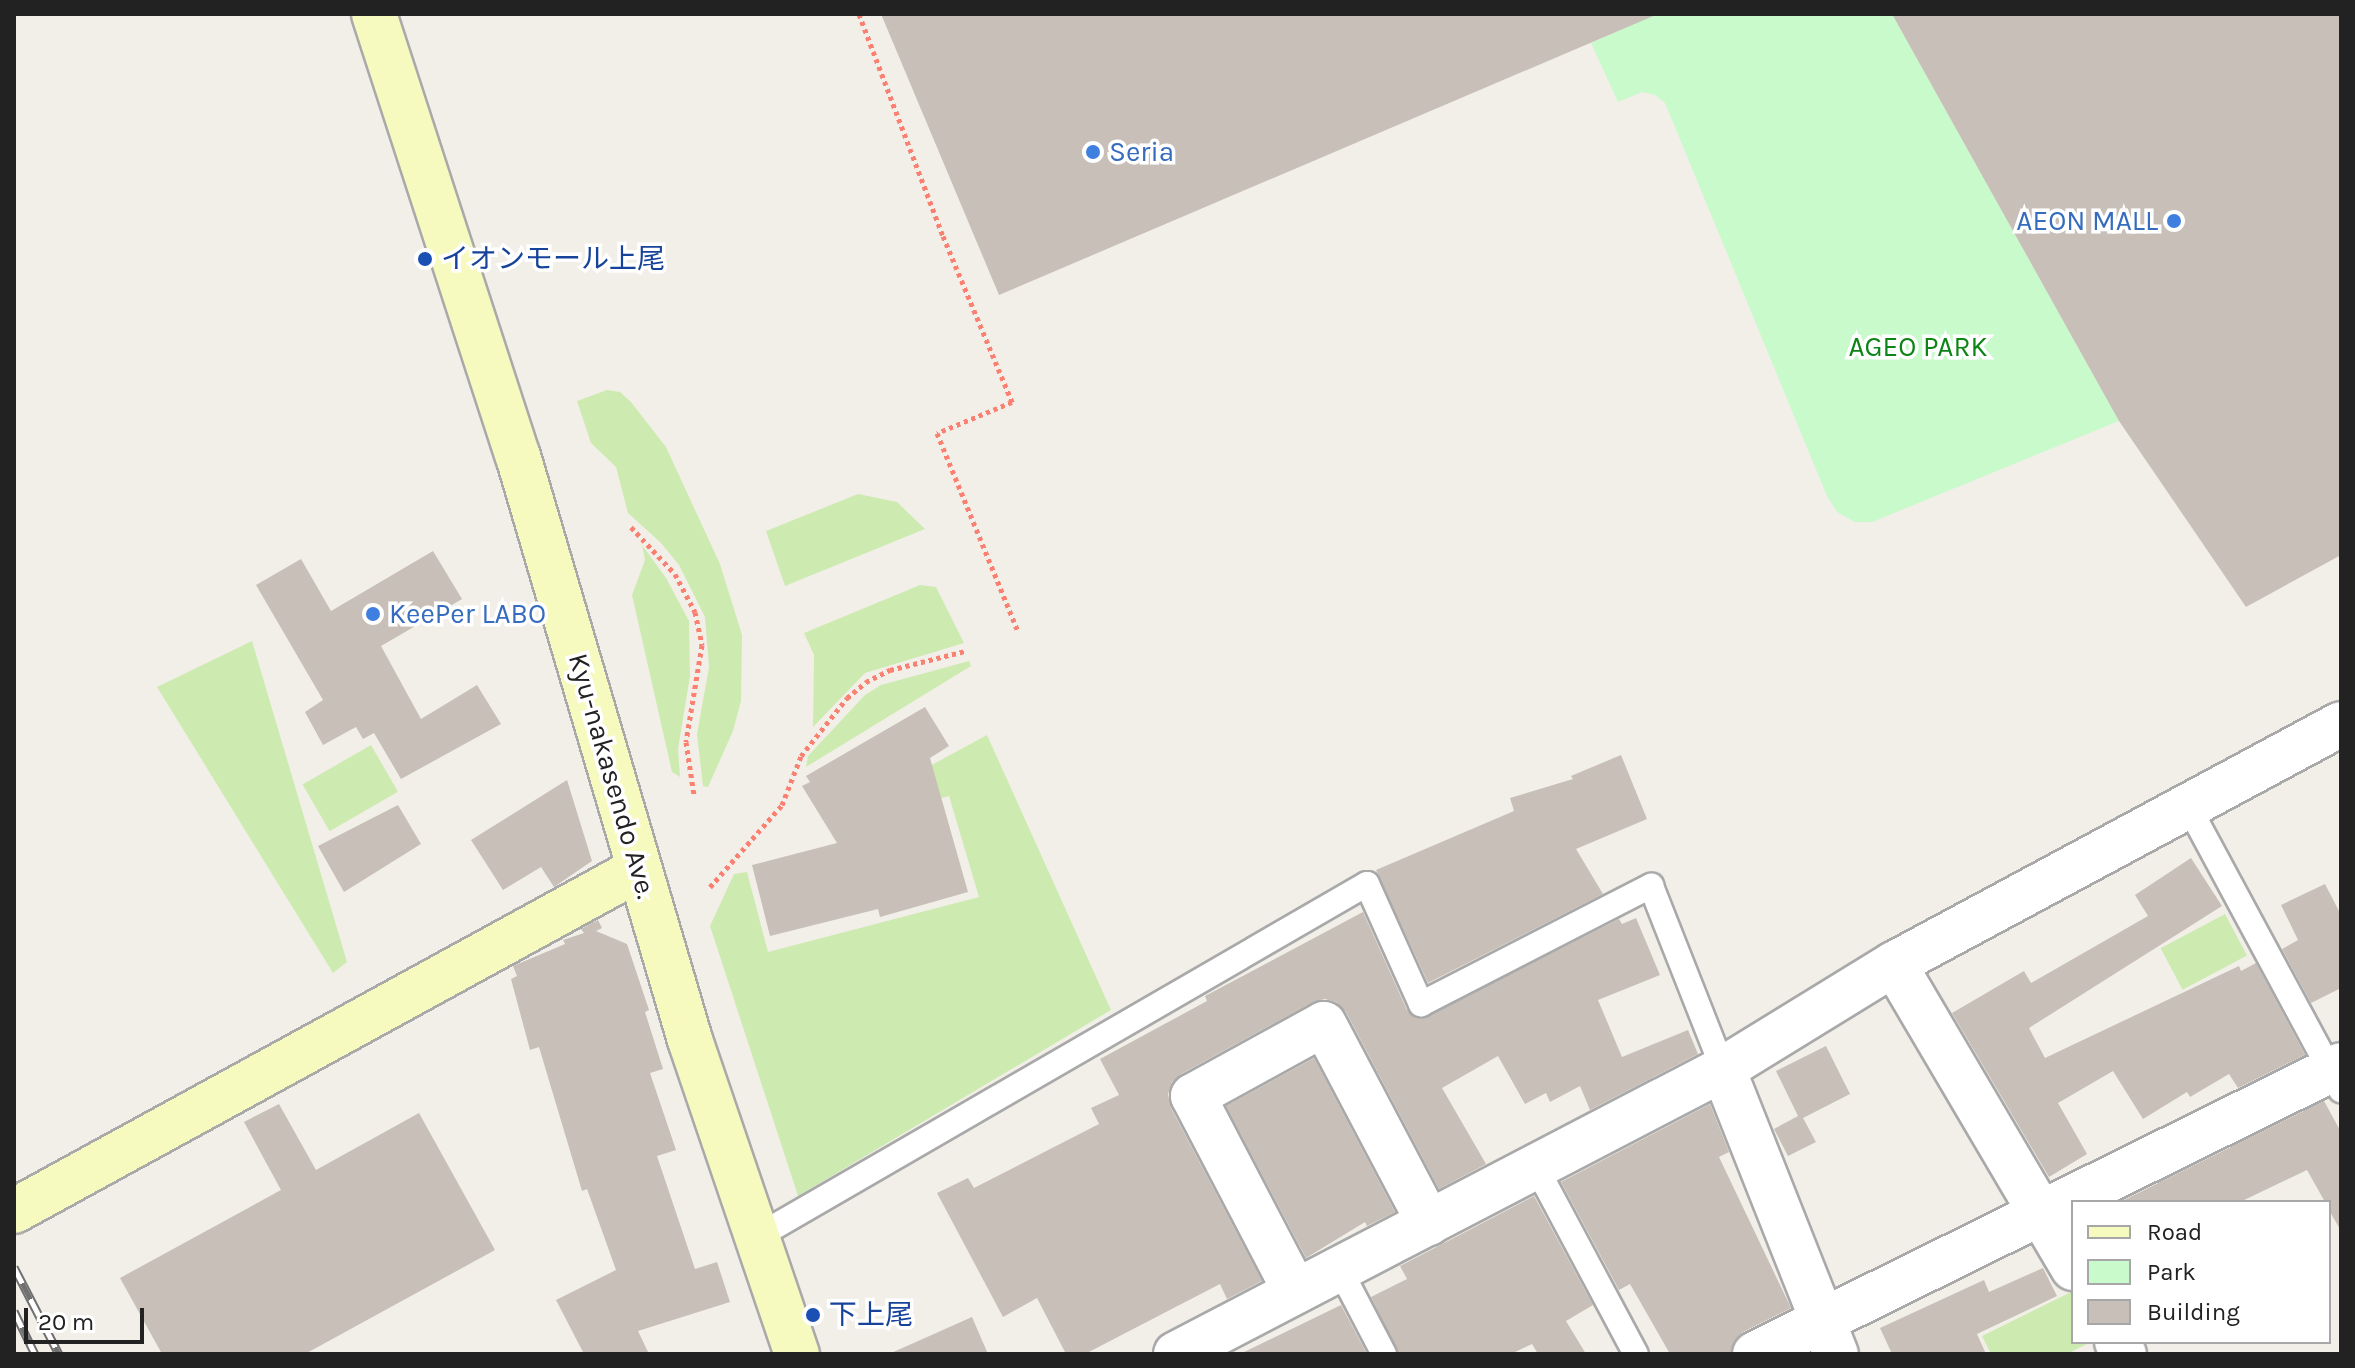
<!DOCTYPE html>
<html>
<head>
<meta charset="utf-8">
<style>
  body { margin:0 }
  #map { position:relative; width:2355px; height:1368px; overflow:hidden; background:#f2efe9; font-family:Karla,"Noto Sans JP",sans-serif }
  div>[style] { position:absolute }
  .grass>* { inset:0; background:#cdebb0; transform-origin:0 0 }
  .park>* { inset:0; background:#c8facc }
  .building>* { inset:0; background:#c7bfb8 }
  .path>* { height:5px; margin-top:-2.5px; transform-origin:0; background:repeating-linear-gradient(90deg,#fa8072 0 4px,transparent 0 8px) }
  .roads { filter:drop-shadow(2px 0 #a9a9a9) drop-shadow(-2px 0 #a9a9a9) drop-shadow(0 2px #a9a9a9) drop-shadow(0 -2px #a9a9a9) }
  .lane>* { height:24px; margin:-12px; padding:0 12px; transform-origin:12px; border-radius:12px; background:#fff }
  .street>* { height:44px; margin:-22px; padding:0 22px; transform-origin:22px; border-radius:22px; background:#fff }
  .secondary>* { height:44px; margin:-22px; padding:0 22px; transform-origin:22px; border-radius:22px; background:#f7fabf }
  .rail>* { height:9px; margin-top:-4.5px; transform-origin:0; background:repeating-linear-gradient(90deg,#fff 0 18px,#707070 0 36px); box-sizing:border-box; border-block:2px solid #707070 }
  .dots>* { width:22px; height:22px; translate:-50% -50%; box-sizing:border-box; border:4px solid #fff; border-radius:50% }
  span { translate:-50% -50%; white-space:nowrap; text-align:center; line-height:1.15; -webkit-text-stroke:7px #fff; paint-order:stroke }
  .shop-label { font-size:28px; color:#366cbe }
  .left { translate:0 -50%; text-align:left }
  .right { translate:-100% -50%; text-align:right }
  .transit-label { font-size:28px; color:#164399 }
  .park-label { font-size:28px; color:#0c8416 }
  .street-label { font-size:28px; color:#222 }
  .frame { position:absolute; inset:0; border:16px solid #222; pointer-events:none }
  .legend { position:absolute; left:2071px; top:1200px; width:260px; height:144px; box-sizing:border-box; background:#fff; border:2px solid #a7a7a7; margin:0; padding:10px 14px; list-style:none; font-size:24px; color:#222 }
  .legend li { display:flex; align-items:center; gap:16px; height:40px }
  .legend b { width:40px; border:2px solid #a7a7a7 }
  .scale { position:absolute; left:24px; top:1308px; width:120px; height:36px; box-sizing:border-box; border:4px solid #222; border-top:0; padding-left:10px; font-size:24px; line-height:28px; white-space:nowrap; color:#222; -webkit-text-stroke:6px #fff; paint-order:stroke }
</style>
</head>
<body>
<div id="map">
  <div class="grass">
    <div style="clip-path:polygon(607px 390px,620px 392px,631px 402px,666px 447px,720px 564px,742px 635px,741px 701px,733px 731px,708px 787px,703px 786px,697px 734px,709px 667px,705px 617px,679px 565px,661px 543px,628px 513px,616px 467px,591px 443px,577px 401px)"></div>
    <div style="clip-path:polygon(858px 494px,897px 502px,925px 529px,785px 586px,766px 531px)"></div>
    <div style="clip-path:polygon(642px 545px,666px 578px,689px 621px,690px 676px,678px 749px,680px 777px,672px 772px,632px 595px,645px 560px)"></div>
    <div style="clip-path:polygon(920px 585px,936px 587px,964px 643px,865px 673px,813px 727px,814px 655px,804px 633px)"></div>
    <div style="clip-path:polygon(252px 641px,347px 962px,333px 973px,157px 687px)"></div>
    <div style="clip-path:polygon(969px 661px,971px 666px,806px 767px,808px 756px,865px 695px,881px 685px)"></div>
    <div style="clip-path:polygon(987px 735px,1111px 1010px,798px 1196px,710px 926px,734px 874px,747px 872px,768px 952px,979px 897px,949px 796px,897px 810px,891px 787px)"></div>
    <div style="left:371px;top:745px;width:54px;height:79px;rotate:60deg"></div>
    <div style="left:2225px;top:914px;width:47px;height:73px;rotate:62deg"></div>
    <div style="clip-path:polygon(2073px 1291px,2073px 1342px,2091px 1342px,2067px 1354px,1991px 1354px,1982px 1336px)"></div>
  </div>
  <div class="park">
    <div style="clip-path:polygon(1656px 14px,1892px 14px,2119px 421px,1872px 522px,1855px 522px,1837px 512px,1827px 496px,1665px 103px,1655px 95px,1642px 92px,1618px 102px,1591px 43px)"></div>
  </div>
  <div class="building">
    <div style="clip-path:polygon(881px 14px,1658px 14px,999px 295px)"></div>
    <div style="clip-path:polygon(1892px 14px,2341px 14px,2341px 555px,2246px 607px,2119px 421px)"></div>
    <div style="clip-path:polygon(433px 551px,462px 599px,381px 646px,421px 719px,477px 685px,501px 724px,401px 779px,374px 733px,363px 739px,356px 727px,323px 745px,305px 712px,323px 700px,256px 585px,301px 559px,331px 611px)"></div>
    <div style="clip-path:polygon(925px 707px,949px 746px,930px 758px,968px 892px,880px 917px,878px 909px,770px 936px,752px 865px,837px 843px,802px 786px,810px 782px,806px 776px)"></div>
    <div style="clip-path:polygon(1621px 755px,1647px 819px,1576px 849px,1603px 894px,1428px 983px,1376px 870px,1514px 811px,1510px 798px,1573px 779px,1571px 776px)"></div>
    <div style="clip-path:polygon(567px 780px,592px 861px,554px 887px,541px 867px,503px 890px,471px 840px)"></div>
    <div style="clip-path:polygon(398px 805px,421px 844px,344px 892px,318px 846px)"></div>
    <div style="clip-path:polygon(2191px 858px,2222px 906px,2029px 1028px,2045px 1058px,2239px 966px,2241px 971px,2256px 963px,2305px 1055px,2238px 1088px,2229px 1074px,2190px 1097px,2187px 1092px,2143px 1119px,2113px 1071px,2058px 1103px,2087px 1154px,2049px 1177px,1952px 1013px,2024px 971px,2031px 983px,2148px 916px,2135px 895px)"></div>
    <div style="clip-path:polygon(2325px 884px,2341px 915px,2341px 988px,2311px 1003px,2282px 949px,2298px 940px,2281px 905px)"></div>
    <div style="clip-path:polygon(1363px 912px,1407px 1010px,1421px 1019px,1619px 919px,1622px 924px,1636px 918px,1660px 975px,1598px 1000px,1622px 1057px,1688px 1030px,1698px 1054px,1590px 1110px,1580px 1086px,1550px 1102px,1546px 1093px,1525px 1104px,1498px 1056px,1442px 1088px,1486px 1164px,1439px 1189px,1346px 1012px,1336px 1002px,1325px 999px,1313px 1002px,1181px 1074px,1172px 1082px,1168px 1094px,1171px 1108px,1262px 1281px,1227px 1299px,1220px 1284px,1085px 1354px,1066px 1354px,1037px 1298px,1003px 1317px,937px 1193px,968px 1178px,974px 1188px,1099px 1124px,1091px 1108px,1119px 1095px,1100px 1059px,1207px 1001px,1205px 996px)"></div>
    <div style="clip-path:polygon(598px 920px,602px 928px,596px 931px,627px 944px,649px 1010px,645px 1012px,663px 1069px,650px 1073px,676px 1150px,657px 1156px,695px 1269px,717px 1262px,730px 1302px,638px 1331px,649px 1354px,584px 1354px,556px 1300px,616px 1270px,587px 1189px,582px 1191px,539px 1047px,530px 1050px,511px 979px,517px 976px,513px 966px,565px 944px,563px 940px,584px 933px,581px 929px)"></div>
    <div style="clip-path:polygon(1826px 1046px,1850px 1094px,1803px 1118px,1816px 1142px,1788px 1156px,1774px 1129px,1798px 1116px,1776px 1071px)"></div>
    <div style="clip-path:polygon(1314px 1058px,1395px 1212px,1367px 1226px,1365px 1222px,1306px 1258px,1226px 1106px)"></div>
    <div style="clip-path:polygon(2324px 1101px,2341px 1132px,2341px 1231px,2329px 1210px,2329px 1202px,2325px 1202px,2307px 1170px,2240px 1202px,2120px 1202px)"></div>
    <div style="clip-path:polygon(279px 1104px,316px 1170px,419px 1113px,495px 1250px,305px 1354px,162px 1354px,120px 1278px,281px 1190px,244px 1122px)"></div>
    <div style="clip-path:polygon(1710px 1104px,1729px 1152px,1719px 1157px,1791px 1308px,1743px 1332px,1734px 1341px,1730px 1354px,1670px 1354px,1630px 1284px,1619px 1290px,1561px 1182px)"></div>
    <div style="clip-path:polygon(1534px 1196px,1593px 1305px,1566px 1321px,1586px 1354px,1538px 1354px,1532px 1344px,1511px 1354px,1399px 1354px,1371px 1297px,1407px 1279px,1400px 1266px)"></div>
    <div style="clip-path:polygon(2043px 1268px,2057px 1296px,1977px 1334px,1986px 1354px,1892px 1354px,1880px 1328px,1984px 1280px,1989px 1292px)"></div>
    <div style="clip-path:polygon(1341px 1305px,1367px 1354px,1240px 1354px)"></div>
    <div style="clip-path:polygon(972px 1317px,988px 1354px,889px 1354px)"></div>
  </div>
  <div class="path">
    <div style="left:859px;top:14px;width:237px;rotate:69.3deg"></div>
    <div style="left:943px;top:236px;width:180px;rotate:67.4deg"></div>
    <div style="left:1012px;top:402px;width:81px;rotate:157.5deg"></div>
    <div style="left:937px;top:433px;width:212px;rotate:67.8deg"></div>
    <div style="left:631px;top:527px;width:64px;rotate:46.9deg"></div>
    <div style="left:675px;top:574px;width:43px;rotate:62.2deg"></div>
    <div style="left:695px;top:612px;width:34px;rotate:78deg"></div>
    <div style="left:702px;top:645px;width:98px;rotate:99.4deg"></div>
    <div style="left:686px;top:742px;width:54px;rotate:81.4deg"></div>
    <div style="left:710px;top:887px;width:109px;rotate:-48.7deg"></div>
    <div style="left:782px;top:805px;width:53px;rotate:-68.8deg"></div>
    <div style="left:801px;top:756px;width:74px;rotate:-51.6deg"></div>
    <div style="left:847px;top:698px;width:25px;rotate:-40deg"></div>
    <div style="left:866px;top:682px;width:27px;rotate:-27deg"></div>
    <div style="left:890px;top:670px;width:77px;rotate:-14.2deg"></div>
  </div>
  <div class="roads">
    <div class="lane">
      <div style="left:2188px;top:806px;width:323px;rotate:61.7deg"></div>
      <div style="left:1536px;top:1167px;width:212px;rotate:61.9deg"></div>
      <div style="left:755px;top:1238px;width:707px;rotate:-30.05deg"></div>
      <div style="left:1367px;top:884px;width:132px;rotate:65.8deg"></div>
      <div style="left:1421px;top:1004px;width:259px;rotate:-27.2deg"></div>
      <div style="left:1651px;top:886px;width:197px;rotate:68.5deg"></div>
      <div style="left:1339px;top:1268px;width:97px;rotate:62.4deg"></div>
    </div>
    <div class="street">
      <div style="left:1894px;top:964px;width:353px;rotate:59.5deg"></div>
      <div style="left:1723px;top:1069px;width:307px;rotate:68.4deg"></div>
      <div style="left:1295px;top:1291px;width:220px;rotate:-117.6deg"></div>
      <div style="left:1193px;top:1096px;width:149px;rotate:-28.8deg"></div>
      <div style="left:1324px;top:1024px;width:225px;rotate:62.2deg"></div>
      <div style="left:2117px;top:1342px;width:14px;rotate:60deg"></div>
      <div style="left:1176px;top:1354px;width:617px;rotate:-27.52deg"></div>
      <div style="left:1723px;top:1069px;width:201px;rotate:-31.6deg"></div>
      <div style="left:1894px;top:964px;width:507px;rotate:-28.23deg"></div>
      <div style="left:1755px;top:1354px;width:653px;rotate:-26.25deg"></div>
    </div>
    <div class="secondary">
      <div style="left:374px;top:14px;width:465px;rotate:72deg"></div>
      <div style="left:518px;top:456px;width:609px;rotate:73.59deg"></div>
      <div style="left:690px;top:1040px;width:332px;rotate:71.2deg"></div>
      <div style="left:14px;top:1211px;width:712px;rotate:-28.69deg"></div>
    </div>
  </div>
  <div class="rail">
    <div style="left:14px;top:1267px;width:98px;rotate:62.7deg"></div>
    <div style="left:14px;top:1311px;width:48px;rotate:64deg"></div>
  </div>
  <div class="dots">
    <div style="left:1093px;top:152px;background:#3f7fe0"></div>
    <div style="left:2174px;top:221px;background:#3f7fe0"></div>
    <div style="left:425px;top:259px;background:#1a4fb4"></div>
    <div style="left:373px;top:614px;background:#3f7fe0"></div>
    <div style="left:813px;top:1315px;background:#1a4fb4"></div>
  </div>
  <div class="shop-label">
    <span class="left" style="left:1109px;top:152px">Seria</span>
    <span class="right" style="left:2158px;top:221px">AEON MALL</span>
    <span class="left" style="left:389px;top:614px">KeePer LABO</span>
  </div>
  <div class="transit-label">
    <span class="left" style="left:441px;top:259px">イオンモール上尾</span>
    <span class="left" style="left:829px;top:1315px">下上尾</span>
  </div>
  <div class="park-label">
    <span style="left:1918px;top:347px">AGEO PARK</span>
  </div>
  <div class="street-label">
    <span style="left:612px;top:776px;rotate:74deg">Kyu-nakasendo Ave.</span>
  </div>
  <div class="frame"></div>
  <ul class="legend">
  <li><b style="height:10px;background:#f7fabf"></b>Road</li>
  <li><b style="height:22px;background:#c8facc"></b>Park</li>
  <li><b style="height:22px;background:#c7bfb8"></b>Building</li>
  </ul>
  <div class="scale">20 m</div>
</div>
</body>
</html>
